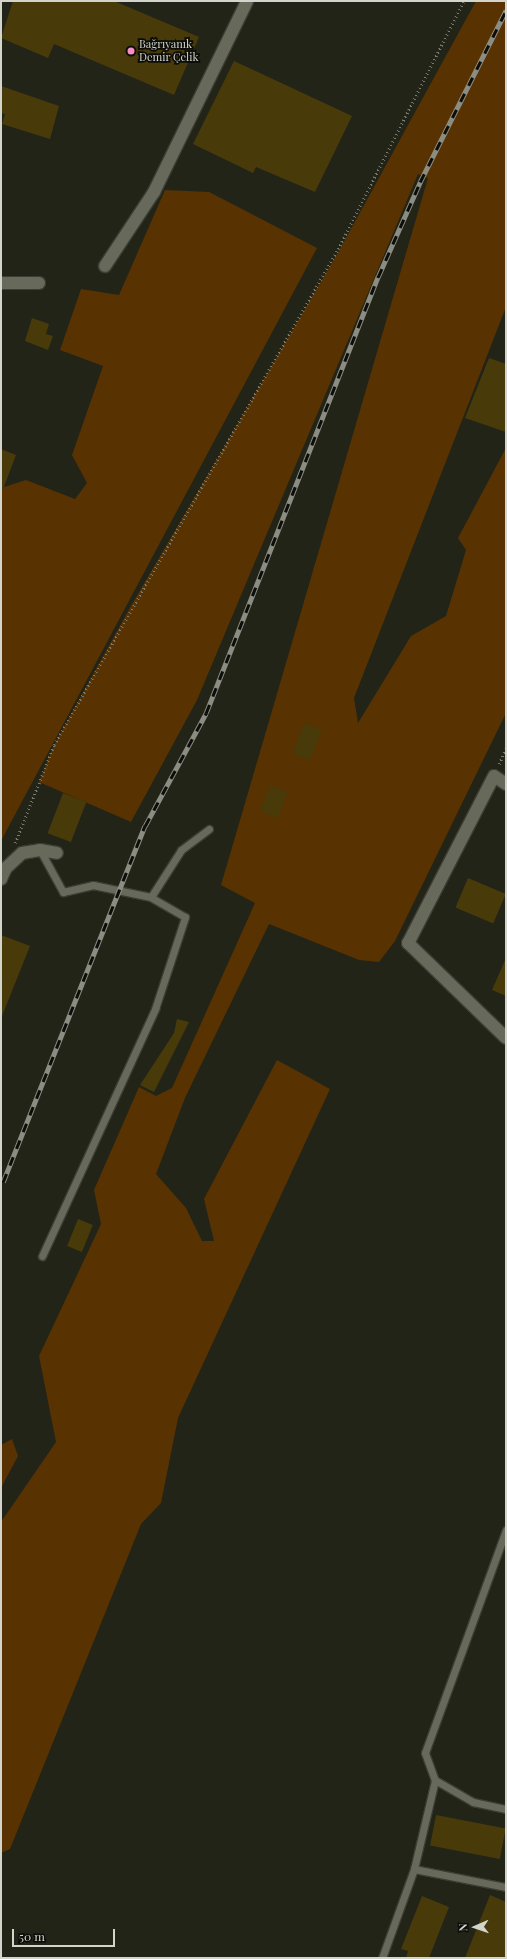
<!DOCTYPE html>
<html>
<head>
<meta charset="utf-8">
<style>
  body { margin:0 }
  #map { position:relative; width:507px; height:1959px; overflow:hidden; background:#222418; font-family:"Playfair Display",serif }
  div>[style] { position:absolute }
  .green>* { inset:0; background:#583200 }
  .building>* { inset:0; background:#493a0a; transform-origin:0 0 }
  .path>* { height:2.5px; margin-top:-1.25px; transform-origin:0; background:repeating-linear-gradient(90deg,#787a70 0 1px,transparent 0 4px) }
  .roads { filter:drop-shadow(1px 0 #3c3d34) drop-shadow(-1px 0 #3c3d34) drop-shadow(0 1px #3c3d34) drop-shadow(0 -1px #3c3d34) }
  .lane>* { height:7px; margin:-3.5px; padding:0 3.5px; transform-origin:3.5px; border-radius:3.5px; background:#676a5b }
  .street>* { height:12px; margin:-6px; padding:0 6px; transform-origin:6px; border-radius:6px; background:#676a5b }
  .rail>* { height:4.5px; margin-top:-2.25px; transform-origin:0; background:repeating-linear-gradient(90deg,#0c0d08 0 9px,#8b8d83 0 18px); box-sizing:border-box; border-block:1px solid #8b8d83 }
  .dots>* { width:11px; height:11px; translate:-50% -50%; box-sizing:border-box; border:2px solid #0c0d08; border-radius:50% }
  span { translate:-50% -50%; white-space:nowrap; text-align:center; line-height:1.15; -webkit-text-stroke:3.5px #0c0d08; paint-order:stroke }
  .poi-label { font-size:11px; color:#d3d4cc }
  .left { translate:0 -50%; text-align:left }
  .frame { position:absolute; inset:0; border:2px solid #d3d4cc; pointer-events:none }
  .north { position:absolute; left:455px; top:1907px; width:40px; height:40px; -webkit-text-stroke:3px #0c0d08; paint-order:stroke; rotate:268deg; font-size:11px; font-weight:700; line-height:16px; text-align:center; color:#d3d4cc }
  .north::after { content:''; display:block; margin:auto; width:14px; height:18px; background:#d3d4cc; clip-path:polygon(50% 0,100% 100%,50% 72%,0 100%) }
  .scale { position:absolute; left:12px; top:1929px; width:103px; height:18px; box-sizing:border-box; border:2px solid #d3d4cc; border-top:0; padding-left:5px; font-size:12px; line-height:14px; white-space:nowrap; color:#d3d4cc; -webkit-text-stroke:3px #0c0d08; paint-order:stroke }
</style>
</head>
<body>
<div id="map">
  <div class="green">
    <div style="clip-path:polygon(476px 1px,506px 1px,506px 307px,354px 698px,358px 723px,411px 636px,446px 616px,466px 550px,458px 538px,506px 448px,506px 713px,395px 941px,379px 962px,359px 960px,269px 924px,185px 1098px,156px 1174px,186px 1208px,202px 1241px,214px 1241px,204px 1199px,277px 1060px,330px 1089px,178px 1418px,161px 1503px,141px 1524px,10px 1849px,1px 1853px,1px 1522px,56px 1442px,39px 1356px,101px 1224px,94px 1190px,139px 1087px,156px 1096px,172px 1088px,255px 903px,221px 885px,428px 178px,418px 174px,197px 700px,131px 822px,39px 782px,54px 745px,131px 606px,340px 249px)"></div>
    <div style="clip-path:polygon(165px 190px,209px 192px,317px 248px,1px 841px,1px 488px,26px 480px,75px 499px,87px 483px,72px 455px,103px 366px,60px 350px,81px 289px,119px 295px)"></div>
    <div style="clip-path:polygon(12px 1439px,18px 1456px,1px 1488px,1px 1445px)"></div>
  </div>
  <div class="building">
    <div style="clip-path:polygon(13px 1px,114px 1px,199px 37px,174px 95px,54px 44px,48px 58px,1px 38px)"></div>
    <div style="clip-path:polygon(234px 61px,352px 116px,315px 192px,256px 167px,253px 173px,193px 144px)"></div>
    <div style="clip-path:polygon(1px 86px,59px 106px,50px 139px,2px 124px,5px 114px,1px 113px)"></div>
    <div style="clip-path:polygon(32px 318px,49px 324px,46px 334px,53px 336px,48px 350px,25px 341px)"></div>
    <div style="clip-path:polygon(489px 358px,506px 364px,506px 432px,465px 418px)"></div>
    <div style="clip-path:polygon(1px 449px,16px 455px,2px 492px,1px 492px)"></div>
    <div style="left:304px;top:723px;width:19px;height:33px;rotate:21deg"></div>
    <div style="left:270px;top:785px;width:19px;height:28px;rotate:21deg"></div>
    <div style="left:63px;top:793px;width:25px;height:43px;rotate:21deg"></div>
    <div style="left:468px;top:878px;width:41px;height:32px;rotate:23deg"></div>
    <div style="clip-path:polygon(1px 935px,30px 946px,2px 1016px,1px 1016px)"></div>
    <div style="clip-path:polygon(506px 958px,506px 996px,492px 990px)"></div>
    <div style="clip-path:polygon(177px 1019px,189px 1022px,154px 1092px,140px 1085px,174px 1033px)"></div>
    <div style="left:78px;top:1219px;width:16px;height:29px;rotate:22deg"></div>
    <div style="left:436px;top:1815px;width:71px;height:31px;rotate:11deg"></div>
    <div style="clip-path:polygon(490px 1895px,506px 1902px,506px 1958px,465px 1958px)"></div>
    <div style="clip-path:polygon(422px 1896px,449px 1907px,429px 1958px,406px 1958px,408px 1951px,401px 1949px)"></div>
  </div>
  <div class="path">
    <div style="left:499px;top:764px;width:17px;rotate:-66deg"></div>
    <div style="left:15px;top:843px;width:105px;rotate:-68.3deg"></div>
    <div style="left:54px;top:745px;width:572px;rotate:-60.21deg"></div>
    <div style="left:338px;top:249px;width:278px;rotate:-63.1deg"></div>
  </div>
  <div class="roads">
    <div class="lane">
      <div style="left:40px;top:850px;width:48px;rotate:61.3deg"></div>
      <div style="left:63px;top:892px;width:31px;rotate:-13deg"></div>
      <div style="left:93px;top:885px;width:59px;rotate:11.7deg"></div>
      <div style="left:151px;top:897px;width:56px;rotate:-57.4deg"></div>
      <div style="left:181px;top:850px;width:35px;rotate:-37deg"></div>
      <div style="left:42px;top:1256px;width:272px;rotate:-65.4deg"></div>
      <div style="left:155px;top:1009px;width:97px;rotate:-71.9deg"></div>
      <div style="left:185px;top:917px;width:39px;rotate:-150deg"></div>
      <div style="left:506px;top:1530px;width:237px;rotate:110deg"></div>
      <div style="left:425px;top:1753px;width:29px;rotate:70deg"></div>
      <div style="left:435px;top:1780px;width:44px;rotate:30.1deg"></div>
      <div style="left:473px;top:1802px;width:34px;rotate:12deg"></div>
      <div style="left:414px;top:1869px;width:94px;rotate:11.1deg"></div>
      <div style="left:382px;top:1958px;width:95px;rotate:-70.2deg"></div>
      <div style="left:414px;top:1869px;width:91px;rotate:-76.7deg"></div>
    </div>
    <div class="street">
      <div style="left:105px;top:266px;width:89px;rotate:-56.5deg"></div>
      <div style="left:154px;top:192px;width:212px;rotate:-64deg"></div>
      <div style="left:1px;top:283px;width:38px"></div>
      <div style="left:506px;top:784px;width:14px;rotate:-146deg"></div>
      <div style="left:494px;top:776px;width:188px;rotate:117.2deg"></div>
      <div style="left:408px;top:943px;width:136px;rotate:44.1deg"></div>
      <div style="left:1px;top:879px;width:12px;rotate:-66deg"></div>
      <div style="left:6px;top:868px;width:22px;rotate:-43deg"></div>
      <div style="left:22px;top:853px;width:18px;rotate:-9deg"></div>
      <div style="left:40px;top:850px;width:17px;rotate:10deg"></div>
    </div>
  </div>
  <div class="rail">
    <div style="left:3px;top:1182px;width:383px;rotate:-68.3deg"></div>
    <div style="left:145px;top:826px;width:128px;rotate:-61.6deg"></div>
    <div style="left:206px;top:713px;width:469px;rotate:-68.5deg"></div>
    <div style="left:378px;top:277px;width:104px;rotate:-66.1deg"></div>
    <div style="left:420px;top:182px;width:192px;rotate:-63.4deg"></div>
  </div>
  <div class="dots">
    <div style="left:131px;top:51px;background:#fa8fc7"></div>
  </div>
  <div class="poi-label">
    <span class="left" style="left:139px;top:51px">Bağrıyanık<br>Demir Çelik</span>
  </div>
  <div class="frame"></div>
  <div class="north">N</div>
  <div class="scale">50 m</div>
</div>
</body>
</html>
